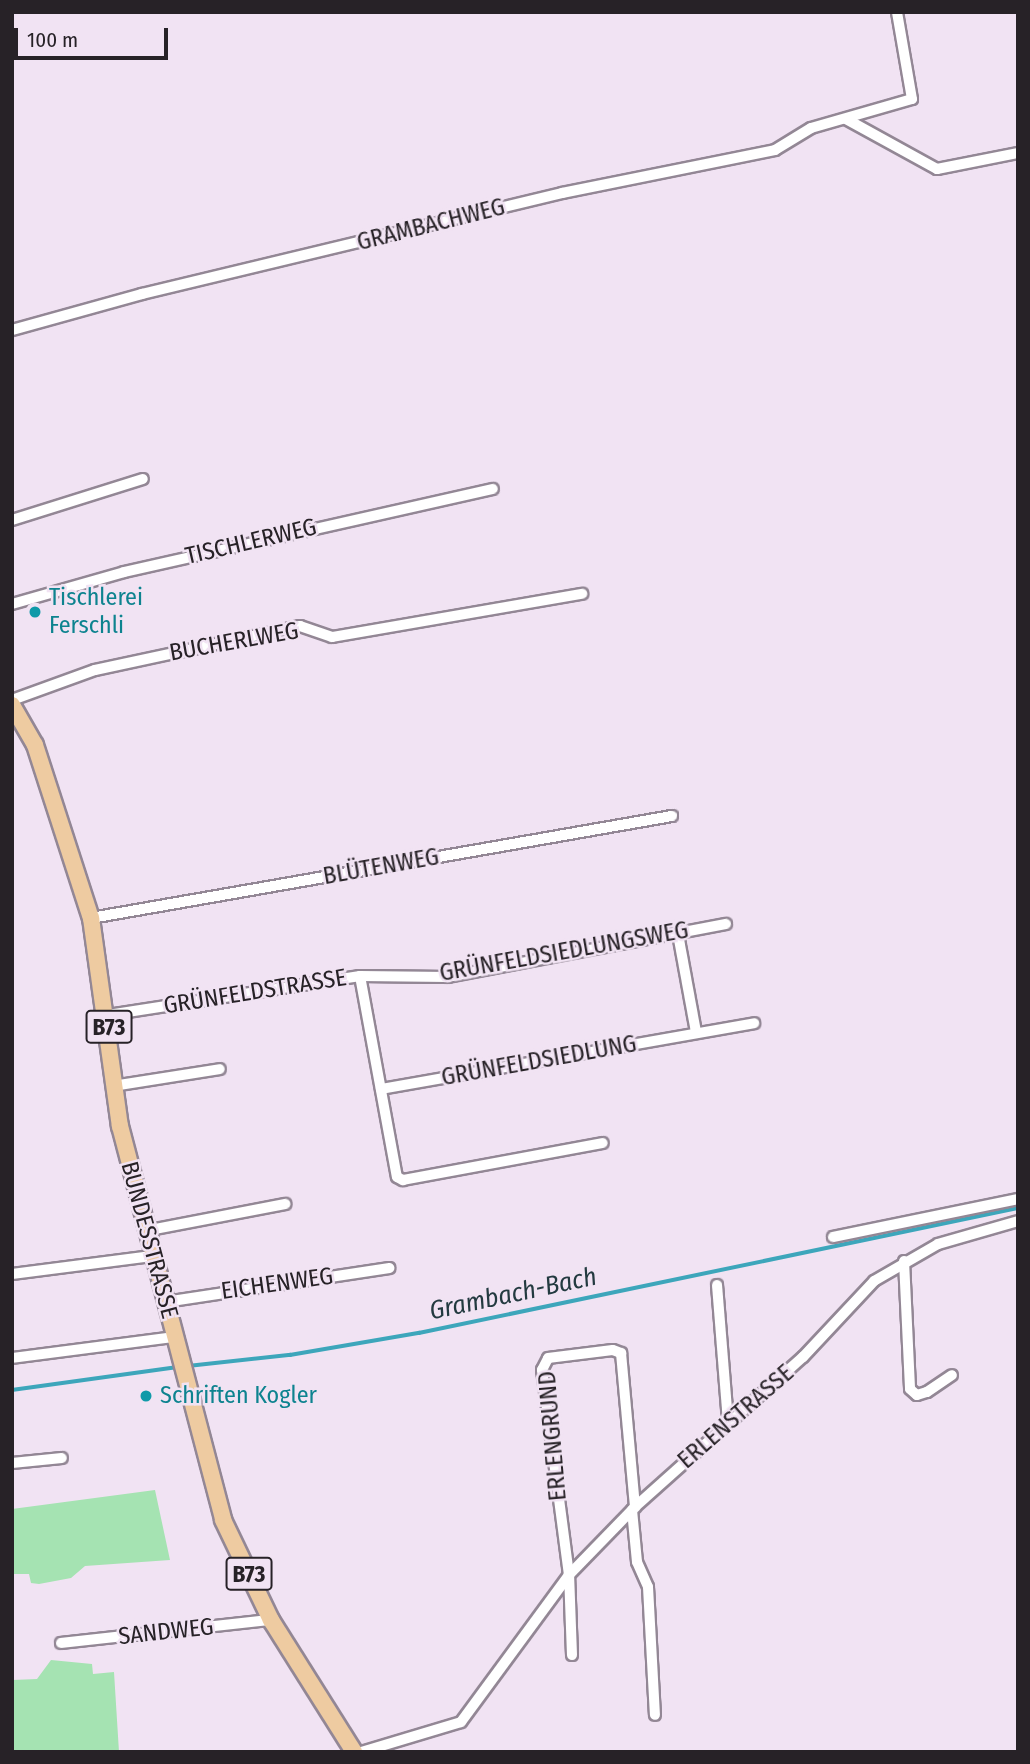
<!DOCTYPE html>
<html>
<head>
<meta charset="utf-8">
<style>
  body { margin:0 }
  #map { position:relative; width:1030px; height:1764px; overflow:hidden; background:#f1e3f3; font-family:"Fira Sans Condensed",sans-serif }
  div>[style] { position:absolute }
  .green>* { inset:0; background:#a5e3b2 }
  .stream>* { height:3.5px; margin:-1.75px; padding:0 1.75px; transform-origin:1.75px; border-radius:1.75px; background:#3da6bb }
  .roads { filter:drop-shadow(2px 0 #938795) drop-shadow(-2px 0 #938795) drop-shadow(0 2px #938795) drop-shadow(0 -2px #938795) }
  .minor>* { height:10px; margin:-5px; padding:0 5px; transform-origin:5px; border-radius:5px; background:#fff }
  .primary>* { height:16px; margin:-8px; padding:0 8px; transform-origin:8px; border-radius:8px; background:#eecba1 }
  .dots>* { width:19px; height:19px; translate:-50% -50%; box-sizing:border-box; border:4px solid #f1e3f3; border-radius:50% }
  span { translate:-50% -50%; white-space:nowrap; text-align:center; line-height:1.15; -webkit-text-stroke:5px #f1e3f3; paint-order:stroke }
  .shield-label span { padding:2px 5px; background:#f1e3f3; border:2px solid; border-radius:5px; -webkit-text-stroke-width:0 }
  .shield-label { font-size:23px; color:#272227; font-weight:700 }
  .street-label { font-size:24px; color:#272227 }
  .culture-label { font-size:24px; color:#0d838f }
  .left { translate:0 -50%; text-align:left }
  .water-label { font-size:26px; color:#233a40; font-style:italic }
  .frame { position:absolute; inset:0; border:14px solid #272227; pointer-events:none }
  .scale { position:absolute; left:14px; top:28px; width:154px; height:32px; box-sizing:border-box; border:4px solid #272227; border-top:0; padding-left:9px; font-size:21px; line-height:24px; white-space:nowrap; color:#272227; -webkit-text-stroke:5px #f1e3f3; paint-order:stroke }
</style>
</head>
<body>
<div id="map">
  <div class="green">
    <div style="clip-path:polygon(155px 1490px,170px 1560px,85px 1566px,71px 1578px,39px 1584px,31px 1583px,29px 1574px,12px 1574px,12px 1509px)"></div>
    <div style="clip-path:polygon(51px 1660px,92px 1664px,93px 1674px,114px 1672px,119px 1752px,12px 1752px,12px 1680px,37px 1679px)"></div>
  </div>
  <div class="stream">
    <div style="left:188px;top:1366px;width:103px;rotate:-6.2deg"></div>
    <div style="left:290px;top:1355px;width:131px;rotate:-9.7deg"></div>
    <div style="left:419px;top:1333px;width:612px;rotate:-11.79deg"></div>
    <div style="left:12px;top:1390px;width:167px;rotate:-7.9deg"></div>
  </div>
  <div class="roads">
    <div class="minor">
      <div style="left:846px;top:119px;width:104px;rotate:28.8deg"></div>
      <div style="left:937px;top:169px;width:83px;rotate:-11.2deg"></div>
      <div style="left:12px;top:330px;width:135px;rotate:-15.5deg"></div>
      <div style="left:142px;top:294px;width:432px;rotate:-13.5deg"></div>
      <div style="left:562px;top:193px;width:217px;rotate:-11.4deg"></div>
      <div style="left:775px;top:150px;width:42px;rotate:-31.4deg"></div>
      <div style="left:811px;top:128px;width:105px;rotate:-16deg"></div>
      <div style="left:912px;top:99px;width:88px;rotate:-99.8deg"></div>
      <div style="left:12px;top:520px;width:137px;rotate:-17.4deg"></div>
      <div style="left:12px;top:604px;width:116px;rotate:-15.9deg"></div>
      <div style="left:124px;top:572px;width:378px;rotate:-12.7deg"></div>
      <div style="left:12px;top:700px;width:88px;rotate:-19.9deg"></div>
      <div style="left:95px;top:670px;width:210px;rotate:-12.1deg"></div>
      <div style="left:300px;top:626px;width:34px;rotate:19deg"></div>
      <div style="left:332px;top:637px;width:254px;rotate:-9.8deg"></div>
      <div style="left:91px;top:918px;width:590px;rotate:-9.96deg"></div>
      <div style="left:678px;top:934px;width:100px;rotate:79.6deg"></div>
      <div style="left:360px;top:976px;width:204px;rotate:79.6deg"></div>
      <div style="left:397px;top:1177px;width:7px;rotate:27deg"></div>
      <div style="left:403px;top:1180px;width:203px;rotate:-10.5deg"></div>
      <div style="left:108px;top:1015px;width:255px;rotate:-8.8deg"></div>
      <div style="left:360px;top:976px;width:88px;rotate:0.7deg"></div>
      <div style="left:448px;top:977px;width:283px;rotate:-10.8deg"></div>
      <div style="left:113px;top:1086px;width:108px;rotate:-9deg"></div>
      <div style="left:381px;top:1089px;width:379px;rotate:-10deg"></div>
      <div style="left:145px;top:1231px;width:143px;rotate:-10.9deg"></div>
      <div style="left:833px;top:1237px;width:189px;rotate:-11.6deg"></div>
      <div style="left:904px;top:1261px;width:128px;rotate:87.3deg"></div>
      <div style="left:910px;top:1389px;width:9px;rotate:41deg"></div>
      <div style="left:917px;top:1395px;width:10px;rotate:-17deg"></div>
      <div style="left:927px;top:1392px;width:30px;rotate:-34deg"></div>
      <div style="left:12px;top:1274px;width:141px;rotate:-7.3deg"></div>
      <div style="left:717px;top:1285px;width:138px;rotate:85.4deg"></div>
      <div style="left:165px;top:1302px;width:227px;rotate:-8.6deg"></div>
      <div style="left:12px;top:1358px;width:163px;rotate:-7.4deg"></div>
      <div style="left:12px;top:1463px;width:50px;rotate:-5.7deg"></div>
      <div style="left:632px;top:1510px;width:52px;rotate:84.5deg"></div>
      <div style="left:637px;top:1562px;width:27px;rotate:66deg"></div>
      <div style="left:648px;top:1587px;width:128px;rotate:86.9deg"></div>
      <div style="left:61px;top:1643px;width:211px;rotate:-6.3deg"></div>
      <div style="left:572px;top:1655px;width:80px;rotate:-92.1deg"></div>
      <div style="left:569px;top:1575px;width:207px;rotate:-97.5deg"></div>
      <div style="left:542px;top:1370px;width:13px;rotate:-63deg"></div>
      <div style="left:548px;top:1358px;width:65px;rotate:-7deg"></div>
      <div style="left:613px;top:1350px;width:9px;rotate:21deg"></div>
      <div style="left:621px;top:1353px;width:155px;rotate:84.8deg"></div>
      <div style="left:361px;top:1752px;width:104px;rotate:-16.7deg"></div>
      <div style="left:461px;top:1722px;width:182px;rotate:-53.7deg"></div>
      <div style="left:569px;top:1575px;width:95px;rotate:-45.9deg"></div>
      <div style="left:635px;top:1507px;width:225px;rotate:-41.8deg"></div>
      <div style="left:803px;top:1357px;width:104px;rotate:-46.9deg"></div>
      <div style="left:874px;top:1281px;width:74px;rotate:-30deg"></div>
      <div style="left:938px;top:1244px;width:83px;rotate:-16deg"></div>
    </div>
    <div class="primary">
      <div style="left:12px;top:705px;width:46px;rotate:60.1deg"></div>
      <div style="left:35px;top:745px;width:182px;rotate:72.1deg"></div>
      <div style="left:91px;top:918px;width:210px;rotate:82.1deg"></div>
      <div style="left:120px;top:1126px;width:407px;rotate:75.3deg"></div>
      <div style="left:223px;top:1520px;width:111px;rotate:64.4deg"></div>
      <div style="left:271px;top:1620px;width:156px;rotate:57.8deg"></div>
    </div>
  </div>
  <div class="dots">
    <div style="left:35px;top:612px;background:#0f9aa8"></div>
    <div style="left:146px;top:1396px;background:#0f9aa8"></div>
  </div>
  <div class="shield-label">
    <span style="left:109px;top:1027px">B73</span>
    <span style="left:249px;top:1574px">B73</span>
  </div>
  <div class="street-label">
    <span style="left:431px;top:225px;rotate:-14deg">GRAMBACHWEG</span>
    <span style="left:251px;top:542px;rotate:-13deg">TISCHLERWEG</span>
    <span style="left:234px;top:642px;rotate:-10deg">BUCHERLWEG</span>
    <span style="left:381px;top:867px;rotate:-10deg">BLÜTENWEG</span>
    <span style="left:564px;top:952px;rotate:-10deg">GRÜNFELDSIEDLUNGSWEG</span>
    <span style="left:255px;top:992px;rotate:-9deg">GRÜNFELDSTRASSE</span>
    <span style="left:539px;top:1061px;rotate:-10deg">GRÜNFELDSIEDLUNG</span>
    <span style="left:149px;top:1240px;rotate:75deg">BUNDESSTRASSE</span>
    <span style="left:277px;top:1284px;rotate:-8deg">EICHENWEG</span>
    <span style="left:736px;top:1417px;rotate:-41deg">ERLENSTRASSE</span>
    <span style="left:553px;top:1436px;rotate:-95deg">ERLENGRUND</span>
    <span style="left:166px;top:1632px;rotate:-6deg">SANDWEG</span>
  </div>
  <div class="culture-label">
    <span class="left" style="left:49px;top:612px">Tischlerei<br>Ferschli</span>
    <span class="left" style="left:160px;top:1396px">Schriften Kogler</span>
  </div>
  <div class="water-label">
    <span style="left:513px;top:1294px;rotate:-12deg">Grambach-Bach</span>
  </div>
  <div class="frame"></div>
  <div class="scale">100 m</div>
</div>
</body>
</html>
